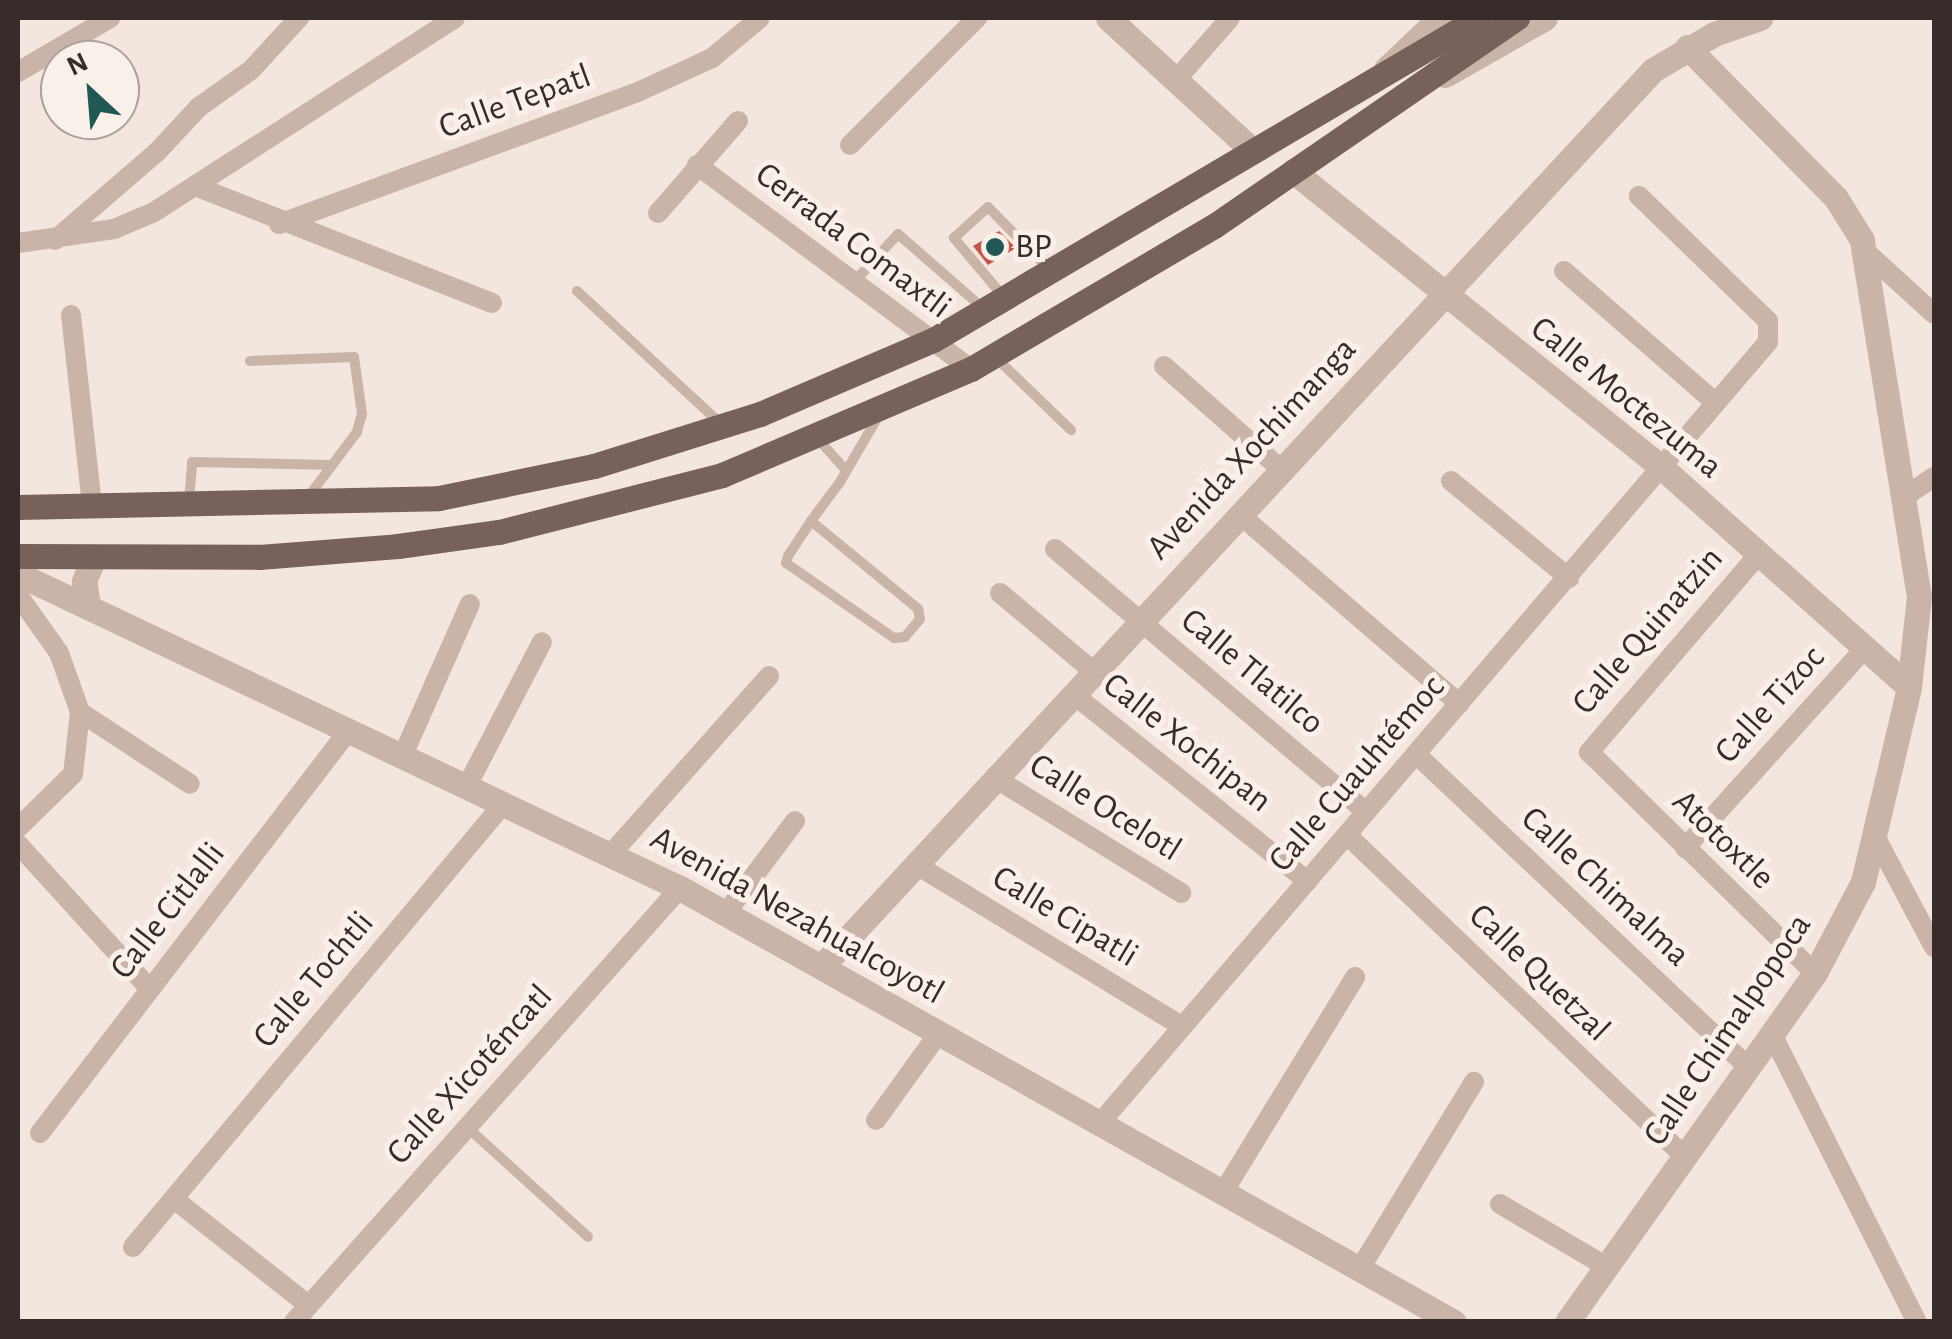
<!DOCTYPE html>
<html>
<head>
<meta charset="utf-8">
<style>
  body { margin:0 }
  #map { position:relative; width:1952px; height:1339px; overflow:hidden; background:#f2e6de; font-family:"Alegreya Sans",sans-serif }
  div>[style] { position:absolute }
  .building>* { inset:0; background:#c3574b }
  .service>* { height:10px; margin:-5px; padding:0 5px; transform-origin:5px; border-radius:5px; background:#cab4aa }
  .minor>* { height:20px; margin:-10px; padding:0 10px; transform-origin:10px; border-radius:10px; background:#cab4aa }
  .tertiary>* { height:25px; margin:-12.5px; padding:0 12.5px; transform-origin:12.5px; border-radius:12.5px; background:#cab4aa }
  .primary>* { height:25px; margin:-12.5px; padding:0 12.5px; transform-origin:12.5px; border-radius:12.5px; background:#79615b }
  .dots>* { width:28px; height:28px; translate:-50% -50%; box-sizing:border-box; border:5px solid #faf0ea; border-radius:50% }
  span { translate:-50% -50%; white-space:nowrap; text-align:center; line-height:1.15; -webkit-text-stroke:10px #faf0ea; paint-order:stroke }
  .street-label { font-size:35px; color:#372c29 }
  .poi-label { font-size:35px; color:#372c29 }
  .left { translate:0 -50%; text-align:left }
  .frame { position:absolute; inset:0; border:20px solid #372c29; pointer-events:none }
  .north { position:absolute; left:40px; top:40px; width:100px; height:100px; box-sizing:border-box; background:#faf0ea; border:2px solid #aca29d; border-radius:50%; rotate:334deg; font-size:28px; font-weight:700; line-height:40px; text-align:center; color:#372c29 }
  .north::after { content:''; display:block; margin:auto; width:35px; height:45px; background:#1f5854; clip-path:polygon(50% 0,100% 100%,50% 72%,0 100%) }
</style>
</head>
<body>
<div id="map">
  <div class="building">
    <div style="clip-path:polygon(999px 231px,1016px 248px,988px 265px,973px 246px)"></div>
  </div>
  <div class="service">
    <div style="left:854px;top:282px;width:65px;rotate:-47.5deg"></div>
    <div style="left:898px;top:234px;width:114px;rotate:41.1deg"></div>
    <div style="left:577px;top:291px;width:195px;rotate:42.7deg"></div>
    <div style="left:1002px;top:295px;width:75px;rotate:-130.1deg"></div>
    <div style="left:954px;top:238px;width:46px;rotate:-42.4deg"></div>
    <div style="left:988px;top:207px;width:90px;rotate:45.5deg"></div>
    <div style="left:994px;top:356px;width:107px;rotate:43.9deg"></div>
    <div style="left:250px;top:361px;width:104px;rotate:-2.2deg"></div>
    <div style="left:354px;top:357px;width:58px;rotate:82deg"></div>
    <div style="left:362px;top:414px;width:19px;rotate:106deg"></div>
    <div style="left:357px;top:432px;width:80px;rotate:126.9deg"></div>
    <div style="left:817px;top:438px;width:40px;rotate:48deg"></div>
    <div style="left:189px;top:500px;width:38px;rotate:-85deg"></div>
    <div style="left:192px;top:462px;width:140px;rotate:1.2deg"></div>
    <div style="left:811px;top:521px;width:139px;rotate:39.4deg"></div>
    <div style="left:918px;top:609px;width:10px;rotate:79deg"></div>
    <div style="left:920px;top:619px;width:23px;rotate:130deg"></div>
    <div style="left:905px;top:637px;width:11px;rotate:175deg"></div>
    <div style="left:894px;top:638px;width:131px;rotate:-145.2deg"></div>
    <div style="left:786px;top:563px;width:7px;rotate:-74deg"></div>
    <div style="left:788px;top:556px;width:42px;rotate:-56.7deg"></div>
    <div style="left:811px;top:521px;width:49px;rotate:-53.4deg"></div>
    <div style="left:840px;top:482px;width:78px;rotate:-59.8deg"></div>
    <div style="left:468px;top:1128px;width:162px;rotate:42.2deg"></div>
  </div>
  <div class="minor">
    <div style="left:18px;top:72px;width:107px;rotate:-30.4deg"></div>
    <div style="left:1176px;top:80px;width:82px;rotate:-48.9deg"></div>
    <div style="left:850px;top:145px;width:180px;rotate:-45deg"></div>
    <div style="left:697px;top:165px;width:342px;rotate:36.7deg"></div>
    <div style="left:195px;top:186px;width:319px;rotate:21.5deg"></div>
    <div style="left:658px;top:213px;width:122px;rotate:-49deg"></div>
    <div style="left:279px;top:224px;width:385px;rotate:-20.2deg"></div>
    <div style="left:640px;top:91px;width:79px;rotate:-24.6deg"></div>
    <div style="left:712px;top:58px;width:62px;rotate:-39.8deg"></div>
    <div style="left:55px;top:240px;width:135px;rotate:-40.8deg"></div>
    <div style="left:157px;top:152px;width:62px;rotate:-47deg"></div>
    <div style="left:199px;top:107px;width:64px;rotate:-35.4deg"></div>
    <div style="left:251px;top:70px;width:71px;rotate:-47.3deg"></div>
    <div style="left:18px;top:243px;width:97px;rotate:-8.3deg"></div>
    <div style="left:114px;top:229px;width:43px;rotate:-23deg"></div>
    <div style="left:154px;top:212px;width:358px;rotate:-32.8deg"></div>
    <div style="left:1865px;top:251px;width:93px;rotate:42.4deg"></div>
    <div style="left:1564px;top:271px;width:201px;rotate:41deg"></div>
    <div style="left:71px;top:315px;width:192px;rotate:83.7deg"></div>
    <div style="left:1164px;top:366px;width:156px;rotate:41.4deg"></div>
    <div style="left:1451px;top:481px;width:153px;rotate:39.4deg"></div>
    <div style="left:1907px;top:495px;width:32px;rotate:-34deg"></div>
    <div style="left:1239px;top:514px;width:291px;rotate:40.7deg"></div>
    <div style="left:1055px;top:549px;width:407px;rotate:40.2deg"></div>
    <div style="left:1758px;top:555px;width:260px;rotate:130.6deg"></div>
    <div style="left:1589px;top:752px;width:316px;rotate:44.4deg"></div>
    <div style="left:1000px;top:593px;width:123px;rotate:40deg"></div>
    <div style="left:18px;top:595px;width:71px;rotate:54.7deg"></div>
    <div style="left:59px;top:653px;width:63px;rotate:70.4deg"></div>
    <div style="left:80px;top:712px;width:62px;rotate:96.4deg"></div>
    <div style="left:73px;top:774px;width:77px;rotate:135.5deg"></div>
    <div style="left:1073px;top:694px;width:300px;rotate:38.6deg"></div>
    <div style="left:80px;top:712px;width:131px;rotate:33.2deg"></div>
    <div style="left:1416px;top:754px;width:458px;rotate:43.3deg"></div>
    <div style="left:403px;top:755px;width:165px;rotate:-66.1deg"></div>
    <div style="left:995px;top:778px;width:219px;rotate:31.7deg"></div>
    <div style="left:467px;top:786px;width:162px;rotate:-62.5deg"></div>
    <div style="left:1347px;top:835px;width:468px;rotate:43.6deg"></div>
    <div style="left:1877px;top:840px;width:121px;rotate:62deg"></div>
    <div style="left:18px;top:844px;width:196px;rotate:47.7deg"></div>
    <div style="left:1685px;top:848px;width:268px;rotate:-48deg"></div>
    <div style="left:611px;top:854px;width:238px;rotate:-48.4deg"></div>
    <div style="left:915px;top:864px;width:311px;rotate:31.3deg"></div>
    <div style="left:726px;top:913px;width:115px;rotate:-53.1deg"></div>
    <div style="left:1772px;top:1034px;width:322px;rotate:63.3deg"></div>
    <div style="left:876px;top:1120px;width:106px;rotate:-54.2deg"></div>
    <div style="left:1101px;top:1122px;width:1026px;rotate:-49.47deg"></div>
    <div style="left:1768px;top:342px;width:21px;rotate:-90deg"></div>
    <div style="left:1768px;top:321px;width:180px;rotate:-135.9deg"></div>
    <div style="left:40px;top:1133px;width:508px;rotate:-52.52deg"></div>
    <div style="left:1224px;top:1191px;width:251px;rotate:-58.5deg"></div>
    <div style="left:174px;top:1199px;width:171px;rotate:38.3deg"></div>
    <div style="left:1500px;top:1204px;width:124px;rotate:30.5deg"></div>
    <div style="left:133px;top:1247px;width:579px;rotate:-50.12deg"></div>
    <div style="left:1361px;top:1267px;width:217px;rotate:-58.6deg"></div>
    <div style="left:294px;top:1322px;width:581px;rotate:-48.35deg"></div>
  </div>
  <div class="tertiary">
    <div style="left:1108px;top:18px;width:195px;rotate:42.5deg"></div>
    <div style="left:1386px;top:69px;width:74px;rotate:-43.4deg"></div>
    <div style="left:1445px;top:75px;width:115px;rotate:-29.7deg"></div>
    <div style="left:1293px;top:171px;width:471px;rotate:38.8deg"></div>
    <div style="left:1660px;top:466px;width:333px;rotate:41.6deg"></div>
    <div style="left:18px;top:574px;width:733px;rotate:25.38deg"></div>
    <div style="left:680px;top:888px;width:887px;rotate:29.28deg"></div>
    <div style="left:88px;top:605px;width:24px;rotate:-99deg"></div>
    <div style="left:84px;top:581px;width:25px;rotate:-67deg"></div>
    <div style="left:822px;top:966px;width:1222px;rotate:-47.16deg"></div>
    <div style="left:1653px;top:70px;width:71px;rotate:-30.5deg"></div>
    <div style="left:1714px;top:34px;width:49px;rotate:-19.2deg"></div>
    <div style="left:1567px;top:1322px;width:428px;rotate:-54.6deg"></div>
    <div style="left:1815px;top:973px;width:103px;rotate:-62.2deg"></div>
    <div style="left:1863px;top:882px;width:200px;rotate:-76.7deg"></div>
    <div style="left:1909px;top:687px;width:91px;rotate:-83.7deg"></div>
    <div style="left:1919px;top:597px;width:362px;rotate:-99.1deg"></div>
    <div style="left:1862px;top:240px;width:49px;rotate:-121.8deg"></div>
    <div style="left:1836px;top:198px;width:212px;rotate:-134.6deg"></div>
  </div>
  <div class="primary">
    <div style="left:18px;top:507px;width:421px;rotate:-1.2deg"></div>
    <div style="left:439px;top:498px;width:158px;rotate:-11.7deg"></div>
    <div style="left:594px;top:466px;width:174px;rotate:-17.4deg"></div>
    <div style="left:760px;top:414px;width:188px;rotate:-23.2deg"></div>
    <div style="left:933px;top:340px;width:634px;rotate:-30.53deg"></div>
    <div style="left:18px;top:556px;width:241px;rotate:0.2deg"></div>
    <div style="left:259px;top:557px;width:139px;rotate:-4.5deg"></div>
    <div style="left:398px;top:546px;width:102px;rotate:-7.9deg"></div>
    <div style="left:499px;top:532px;width:230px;rotate:-14.3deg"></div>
    <div style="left:722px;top:475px;width:271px;rotate:-23.1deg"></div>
    <div style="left:971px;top:369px;width:282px;rotate:-30.5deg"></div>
    <div style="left:1214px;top:226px;width:368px;rotate:-34.5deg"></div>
  </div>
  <div class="dots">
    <div style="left:995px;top:247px;background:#1f5854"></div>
  </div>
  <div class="street-label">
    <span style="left:515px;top:102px;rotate:-20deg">Calle Tepatl</span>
    <span style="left:853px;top:241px;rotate:37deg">Cerrada Comaxtli</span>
    <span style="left:1626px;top:398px;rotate:39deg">Calle Moctezuma</span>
    <span style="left:1252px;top:449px;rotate:-47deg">Avenida Xochimanga</span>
    <span style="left:1648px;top:631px;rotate:-49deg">Calle Quinatzin</span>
    <span style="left:1252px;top:672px;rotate:40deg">Calle Tlatilco</span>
    <span style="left:1770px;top:705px;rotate:-48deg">Calle Tizoc</span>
    <span style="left:1187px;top:743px;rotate:38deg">Calle Xochipan</span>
    <span style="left:1357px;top:774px;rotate:-49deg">Calle Cuauhtémoc</span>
    <span style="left:1105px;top:808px;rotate:32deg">Calle Ocelotl</span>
    <span style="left:1723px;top:840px;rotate:44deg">Atotoxtle</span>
    <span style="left:1605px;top:887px;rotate:43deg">Calle Chimalma</span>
    <span style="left:168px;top:911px;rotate:-52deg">Calle Citlalli</span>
    <span style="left:797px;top:916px;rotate:29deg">Avenida Nezahualcoyotl</span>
    <span style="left:1065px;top:917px;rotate:31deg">Calle Cipatli</span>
    <span style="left:1539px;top:973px;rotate:44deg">Calle Quetzal</span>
    <span style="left:314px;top:980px;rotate:-50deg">Calle Tochtli</span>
    <span style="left:1728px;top:1030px;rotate:-56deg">Calle Chimalpopoca</span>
    <span style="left:470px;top:1075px;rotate:-48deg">Calle Xicoténcatl</span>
  </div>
  <div class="poi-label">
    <span class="left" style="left:1015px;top:247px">BP</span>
  </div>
  <div class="frame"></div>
  <div class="north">N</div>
</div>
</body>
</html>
